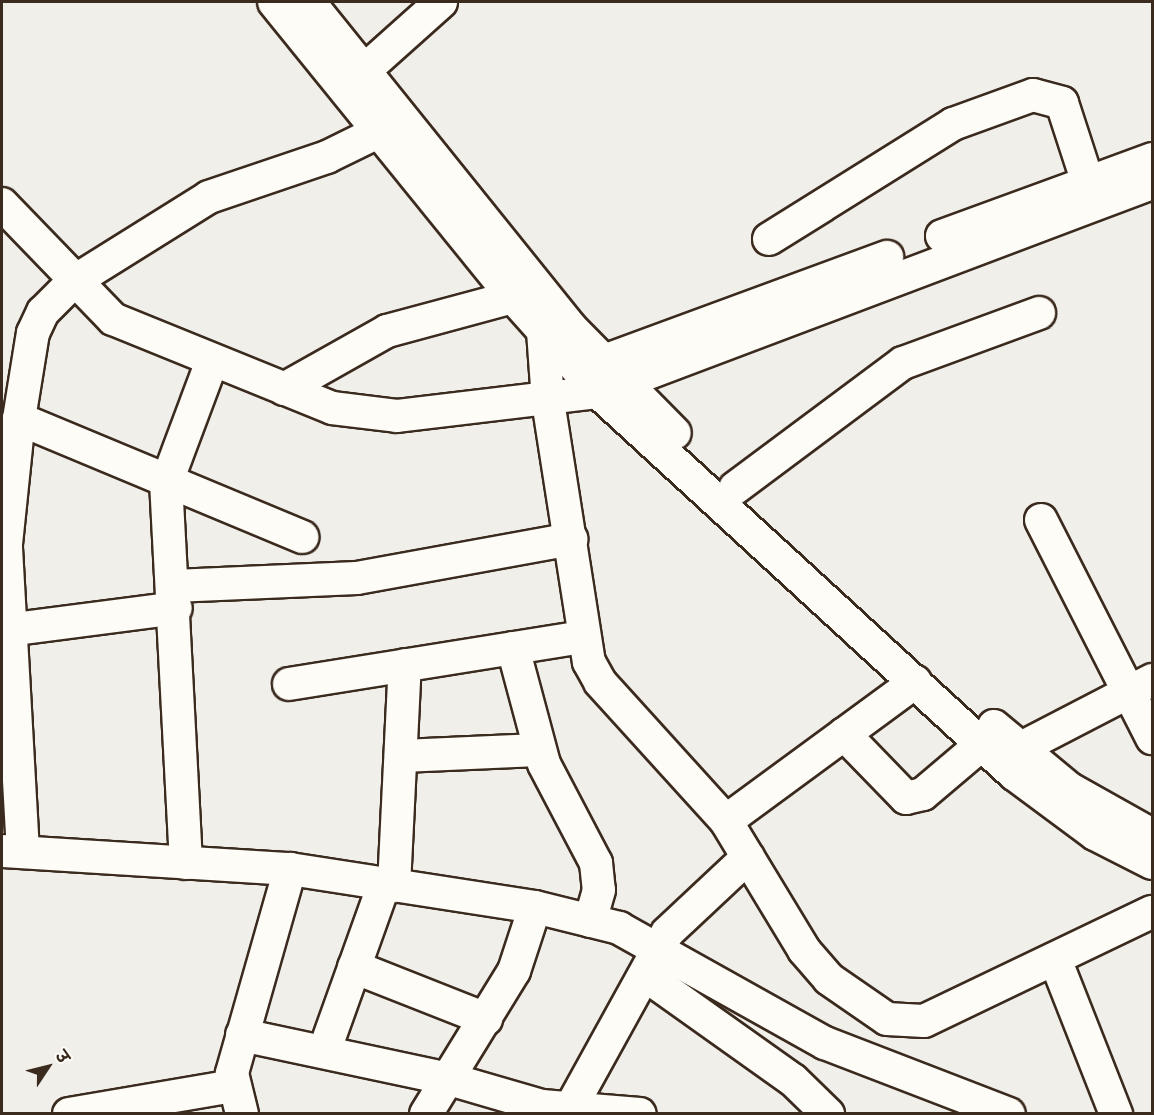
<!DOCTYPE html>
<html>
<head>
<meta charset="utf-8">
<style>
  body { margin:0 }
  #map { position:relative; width:1154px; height:1115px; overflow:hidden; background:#f1efea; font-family:Mali,"Playpen Sans Deva",sans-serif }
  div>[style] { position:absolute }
  .roads { filter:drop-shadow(2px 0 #3b2a1e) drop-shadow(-2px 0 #3b2a1e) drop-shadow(0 2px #3b2a1e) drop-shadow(0 -2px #3b2a1e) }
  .minor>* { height:32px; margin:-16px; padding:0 16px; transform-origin:16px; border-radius:16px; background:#fdfcf7 }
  span { translate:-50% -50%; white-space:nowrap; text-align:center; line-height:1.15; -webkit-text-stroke:6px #fdfcf7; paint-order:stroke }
  .frame { position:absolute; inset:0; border:3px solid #3b2a1e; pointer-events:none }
  .north { position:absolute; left:18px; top:1037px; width:60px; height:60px; -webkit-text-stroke:4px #fdfcf7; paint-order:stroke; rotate:55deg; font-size:16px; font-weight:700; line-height:24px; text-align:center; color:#3b2a1e }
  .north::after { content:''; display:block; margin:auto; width:21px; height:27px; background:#3b2a1e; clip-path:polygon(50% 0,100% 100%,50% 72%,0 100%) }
</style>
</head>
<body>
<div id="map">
  <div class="roads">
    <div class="minor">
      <div style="left:274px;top:2px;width:380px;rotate:51deg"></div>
      <div style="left:513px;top:297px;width:127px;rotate:48.2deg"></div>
      <div style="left:598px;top:392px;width:565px;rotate:42.56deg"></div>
      <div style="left:1014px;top:774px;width:101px;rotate:36.5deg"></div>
      <div style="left:1095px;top:834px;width:64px;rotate:27deg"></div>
      <div style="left:309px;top:2px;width:420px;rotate:51.2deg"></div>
      <div style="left:572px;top:329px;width:146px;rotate:45.3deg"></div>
      <div style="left:365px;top:70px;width:102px;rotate:-41.8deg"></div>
      <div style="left:2px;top:204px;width:160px;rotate:46deg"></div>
      <div style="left:113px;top:319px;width:236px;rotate:22.1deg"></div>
      <div style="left:332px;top:408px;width:65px;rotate:7deg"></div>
      <div style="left:397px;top:416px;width:202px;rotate:-6.8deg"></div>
      <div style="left:598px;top:392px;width:592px;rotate:-20.67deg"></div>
      <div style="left:942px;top:236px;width:224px;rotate:-20.1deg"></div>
      <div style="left:769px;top:239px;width:217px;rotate:-32deg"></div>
      <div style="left:953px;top:124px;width:85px;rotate:-19.9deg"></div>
      <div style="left:1033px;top:95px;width:30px;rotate:15deg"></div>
      <div style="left:1062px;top:103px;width:81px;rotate:72deg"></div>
      <div style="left:543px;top:331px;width:70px;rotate:85.9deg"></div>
      <div style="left:548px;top:401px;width:264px;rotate:81.1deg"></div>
      <div style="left:589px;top:662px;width:23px;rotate:61deg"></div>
      <div style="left:600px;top:682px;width:188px;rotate:47.8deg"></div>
      <div style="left:726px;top:821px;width:151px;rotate:58.8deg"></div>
      <div style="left:804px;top:950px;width:38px;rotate:49deg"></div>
      <div style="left:829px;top:979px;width:70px;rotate:34.6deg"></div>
      <div style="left:887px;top:1019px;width:37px;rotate:3deg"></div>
      <div style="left:924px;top:1021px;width:253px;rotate:-25.6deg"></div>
      <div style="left:585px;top:368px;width:322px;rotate:-20.2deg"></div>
      <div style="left:284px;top:389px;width:118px;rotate:-29.4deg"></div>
      <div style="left:387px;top:331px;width:131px;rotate:-15.1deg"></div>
      <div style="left:19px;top:419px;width:307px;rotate:22.6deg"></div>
      <div style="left:735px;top:488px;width:209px;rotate:-36.7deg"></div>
      <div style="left:903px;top:363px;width:145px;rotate:-20.2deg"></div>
      <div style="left:1041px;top:520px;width:245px;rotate:63deg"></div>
      <div style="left:174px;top:586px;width:183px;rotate:-2.5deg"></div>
      <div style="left:357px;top:578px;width:218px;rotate:-10.3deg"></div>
      <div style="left:15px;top:629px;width:162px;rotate:-7.4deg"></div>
      <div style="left:513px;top:648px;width:120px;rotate:75deg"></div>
      <div style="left:544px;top:764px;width:112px;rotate:62.3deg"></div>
      <div style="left:596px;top:863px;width:27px;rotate:84deg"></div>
      <div style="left:599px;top:890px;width:32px;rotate:106deg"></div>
      <div style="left:289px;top:684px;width:297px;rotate:-9.1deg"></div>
      <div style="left:994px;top:726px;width:99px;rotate:39.7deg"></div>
      <div style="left:1070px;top:789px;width:94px;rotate:29.3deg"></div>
      <div style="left:844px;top:734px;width:89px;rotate:45.9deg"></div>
      <div style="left:906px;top:798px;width:17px;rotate:-13deg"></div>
      <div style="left:923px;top:794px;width:77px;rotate:-40.3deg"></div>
      <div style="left:1019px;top:749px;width:150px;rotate:-27.4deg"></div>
      <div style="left:401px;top:756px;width:138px;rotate:-2.5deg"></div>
      <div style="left:726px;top:821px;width:235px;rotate:-36.3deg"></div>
      <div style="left:2px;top:851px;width:289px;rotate:3.6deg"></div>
      <div style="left:290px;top:869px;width:248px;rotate:8.8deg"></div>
      <div style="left:535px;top:907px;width:87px;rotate:14deg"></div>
      <div style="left:619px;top:928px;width:236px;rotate:29.2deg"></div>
      <div style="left:825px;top:1043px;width:197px;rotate:21.1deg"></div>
      <div style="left:23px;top:852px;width:308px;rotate:-93.2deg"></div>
      <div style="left:6px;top:544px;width:126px;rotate:-84.1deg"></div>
      <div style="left:19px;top:419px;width:87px;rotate:-80.8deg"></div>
      <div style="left:33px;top:333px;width:23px;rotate:-65deg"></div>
      <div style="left:43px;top:312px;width:42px;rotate:-45deg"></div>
      <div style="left:73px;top:282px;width:160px;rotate:-32deg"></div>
      <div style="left:209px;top:197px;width:125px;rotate:-18.7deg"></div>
      <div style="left:327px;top:157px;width:57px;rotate:-26.1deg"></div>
      <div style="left:186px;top:863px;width:380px;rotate:-93deg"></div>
      <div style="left:166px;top:484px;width:131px;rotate:-69.5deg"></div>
      <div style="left:394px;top:886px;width:221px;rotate:-87.2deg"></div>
      <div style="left:1055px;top:959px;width:167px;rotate:68.5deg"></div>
      <div style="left:354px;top:967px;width:142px;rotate:21.5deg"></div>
      <div style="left:645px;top:975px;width:181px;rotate:35.4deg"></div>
      <div style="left:793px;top:1080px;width:49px;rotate:44.2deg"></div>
      <div style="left:242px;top:1035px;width:212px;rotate:12deg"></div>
      <div style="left:449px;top:1079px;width:97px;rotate:16.2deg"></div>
      <div style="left:542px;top:1106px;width:98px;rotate:4.7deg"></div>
      <div style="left:324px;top:1052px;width:178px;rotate:-70.3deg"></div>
      <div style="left:570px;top:1109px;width:201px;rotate:-61.1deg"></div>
      <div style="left:667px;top:933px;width:111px;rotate:-43.2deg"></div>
      <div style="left:69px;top:1114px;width:165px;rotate:-9.7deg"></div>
      <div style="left:242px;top:1114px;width:42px;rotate:-103.7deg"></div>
      <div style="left:232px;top:1073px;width:212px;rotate:-74.1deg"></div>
      <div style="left:426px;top:1114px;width:168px;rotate:-58.4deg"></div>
      <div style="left:514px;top:971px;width:67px;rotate:-71.8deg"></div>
    </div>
  </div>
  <div class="frame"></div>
  <div class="north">उ</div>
</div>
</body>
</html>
